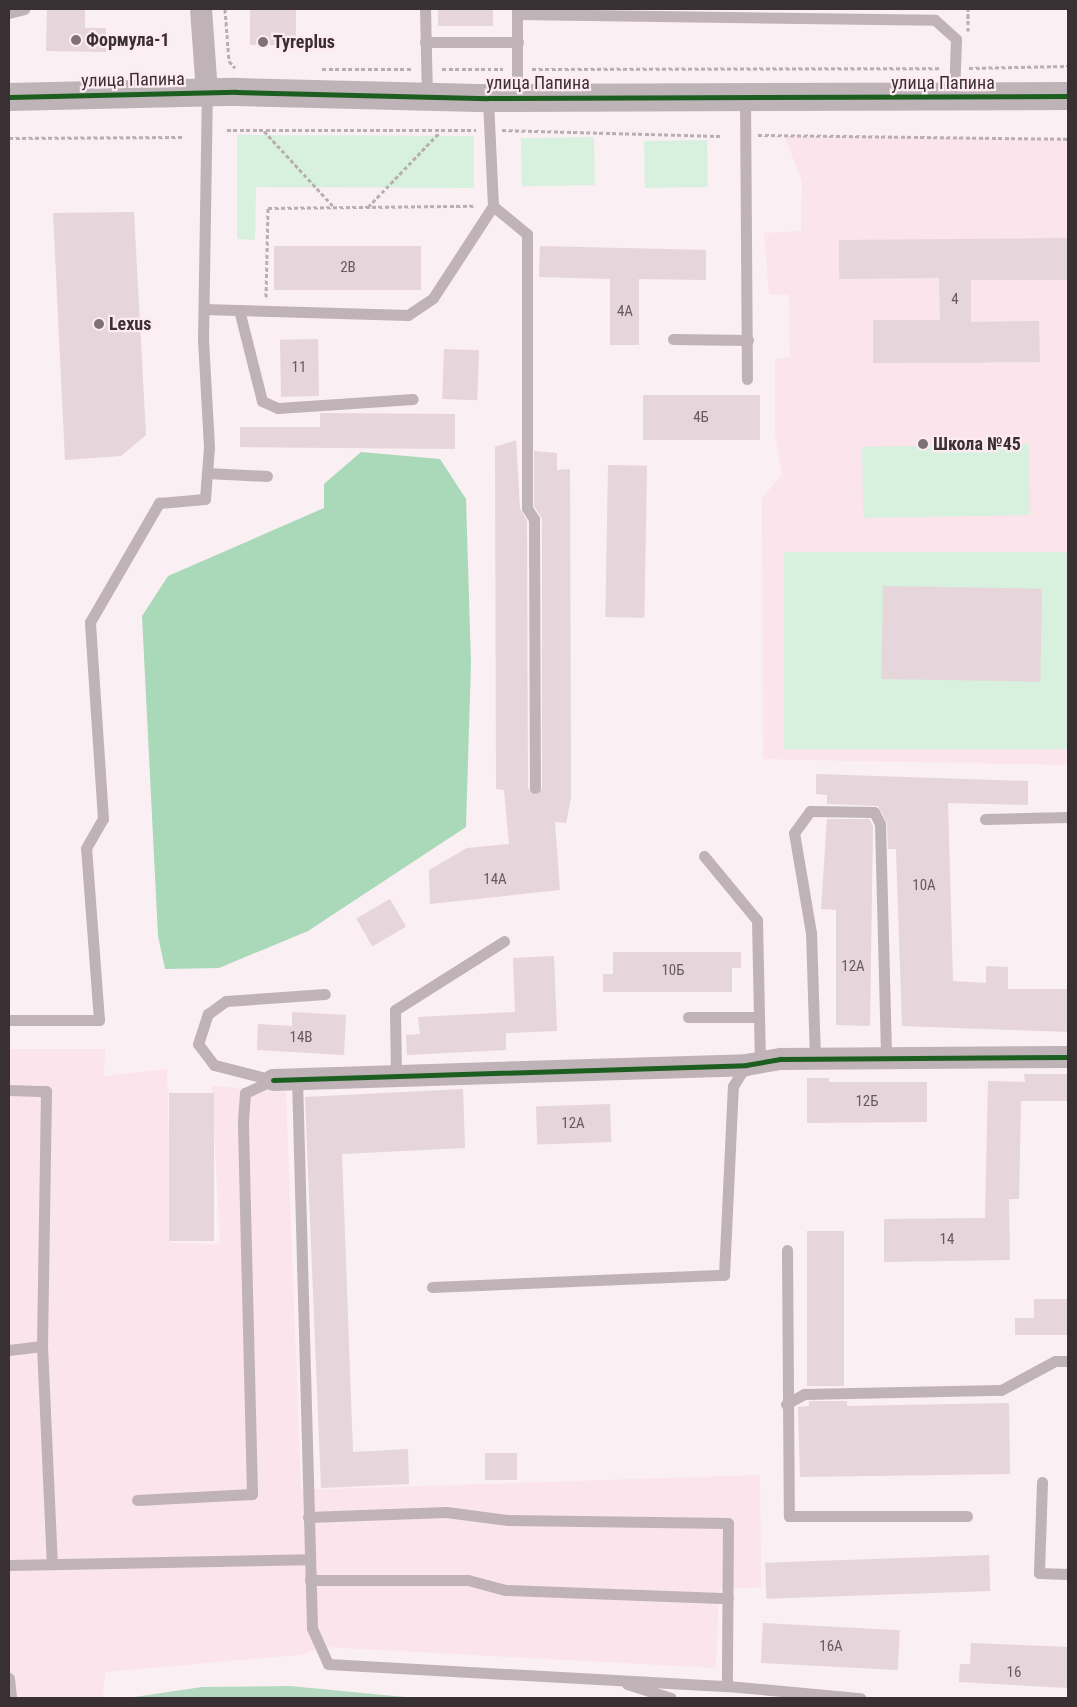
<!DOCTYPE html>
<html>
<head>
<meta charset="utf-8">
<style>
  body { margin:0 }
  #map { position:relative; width:1077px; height:1707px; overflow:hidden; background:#faeff2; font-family:"Roboto Condensed",sans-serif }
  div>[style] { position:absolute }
  .built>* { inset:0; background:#fbe4eb }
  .green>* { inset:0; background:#d7f1de; transform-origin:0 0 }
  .forest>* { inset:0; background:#b5d8c0 }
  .water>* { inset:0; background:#aad9ba }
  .building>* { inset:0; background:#e6d5db; transform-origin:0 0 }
  .path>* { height:3px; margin-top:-1.5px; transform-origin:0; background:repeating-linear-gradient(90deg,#b9afb2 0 4px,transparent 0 6.5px) }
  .lane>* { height:11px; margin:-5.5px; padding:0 5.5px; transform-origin:5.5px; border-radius:5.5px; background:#bfb3b7 }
  .street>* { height:22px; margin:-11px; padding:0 11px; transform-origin:11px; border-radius:11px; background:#bfb3b7 }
  .secondary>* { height:28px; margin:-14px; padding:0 14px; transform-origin:14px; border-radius:14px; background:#beb3b6 }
  .cycleway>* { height:5px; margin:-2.5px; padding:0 2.5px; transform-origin:2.5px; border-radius:2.5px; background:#1b5e20 }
  .dots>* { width:14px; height:14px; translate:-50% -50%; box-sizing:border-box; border:2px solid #feebf1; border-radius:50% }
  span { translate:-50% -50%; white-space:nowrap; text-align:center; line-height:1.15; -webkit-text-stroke:4.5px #feebf1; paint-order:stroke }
  .number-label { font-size:15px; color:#665b5f }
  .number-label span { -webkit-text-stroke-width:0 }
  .poi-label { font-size:18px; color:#393033; font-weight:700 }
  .left { translate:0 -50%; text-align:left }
  .street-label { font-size:18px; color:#393033 }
  .frame { position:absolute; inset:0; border:10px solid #393033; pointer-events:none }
</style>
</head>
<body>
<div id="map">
  <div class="built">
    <div style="clip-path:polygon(784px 135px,1068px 140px,1068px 765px,763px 759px,762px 498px,782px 475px,775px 433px,775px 359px,790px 357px,789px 295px,769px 294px,764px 233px,801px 231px,802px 181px)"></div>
    <div style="clip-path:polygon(9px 1049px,105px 1049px,104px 1076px,167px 1069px,171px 1243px,220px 1244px,212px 1086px,286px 1092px,301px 1490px,760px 1475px,761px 1587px,719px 1590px,716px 1668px,326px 1647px,299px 1655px,105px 1672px,103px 1698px,9px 1698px)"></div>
  </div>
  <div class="green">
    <div style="clip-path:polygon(237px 135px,474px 136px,474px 188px,256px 187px,255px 240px,237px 239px)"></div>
    <div style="left:594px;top:137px;width:48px;height:73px;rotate:89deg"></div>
    <div style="left:707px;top:140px;width:47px;height:63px;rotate:89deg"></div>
    <div style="left:1029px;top:444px;width:71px;height:167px;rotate:89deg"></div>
    <div style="left:784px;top:552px;width:284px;height:197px"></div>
  </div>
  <div class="forest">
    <div style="clip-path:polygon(290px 1686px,415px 1698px,128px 1698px,202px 1687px)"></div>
  </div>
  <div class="water">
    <div style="clip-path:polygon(361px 452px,440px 459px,466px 499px,471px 663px,466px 827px,308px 931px,219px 968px,165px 969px,158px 936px,142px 616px,168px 576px,324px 508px,324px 484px)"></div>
  </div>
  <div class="building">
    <div style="clip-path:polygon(47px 9px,85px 9px,85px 28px,106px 28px,106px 52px,46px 51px)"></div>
    <div style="left:250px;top:9px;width:46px;height:36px"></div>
    <div style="left:438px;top:9px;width:55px;height:17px"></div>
    <div style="clip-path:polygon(134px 212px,146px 435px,121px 456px,65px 460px,53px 213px)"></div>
    <div style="clip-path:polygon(1068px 238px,1068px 280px,971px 280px,971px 322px,1039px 321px,1040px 362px,873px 363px,873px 320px,940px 320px,939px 278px,839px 279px,839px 240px)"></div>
    <div style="left:274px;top:246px;width:147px;height:44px"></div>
    <div style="clip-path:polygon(540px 246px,706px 250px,706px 280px,639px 279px,639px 345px,610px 345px,610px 279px,539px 277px)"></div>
    <div style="left:318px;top:339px;width:57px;height:38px;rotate:89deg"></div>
    <div style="left:444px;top:349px;width:35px;height:50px;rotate:2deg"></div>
    <div style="left:643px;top:395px;width:117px;height:45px"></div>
    <div style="clip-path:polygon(320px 413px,455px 414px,455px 449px,240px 447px,240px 427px,320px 427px)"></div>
    <div style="clip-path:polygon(516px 440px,520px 508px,527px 521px,528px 788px,535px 795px,542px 788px,542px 519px,534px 506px,534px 451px,557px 453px,557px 470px,570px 469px,571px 798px,566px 823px,555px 822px,560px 890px,430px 904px,429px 870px,467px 848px,509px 844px,504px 790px,496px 789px,495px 447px)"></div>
    <div style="left:608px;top:465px;width:39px;height:152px;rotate:1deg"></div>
    <div style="left:883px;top:586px;width:159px;height:93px;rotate:1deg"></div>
    <div style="clip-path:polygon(816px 774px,1028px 781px,1028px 805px,948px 803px,953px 981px,986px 983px,986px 966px,1008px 967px,1008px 989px,1068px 989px,1068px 1032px,902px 1026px,896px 849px,888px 849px,887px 823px,878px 806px,827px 804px,827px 795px,816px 794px)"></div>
    <div style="clip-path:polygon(827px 819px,869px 819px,873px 826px,870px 1026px,836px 1025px,836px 910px,821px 909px)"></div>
    <div style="left:390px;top:899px;width:32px;height:39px;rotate:60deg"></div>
    <div style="clip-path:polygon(613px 952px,741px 952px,741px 968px,732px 968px,732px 992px,603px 992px,603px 974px,613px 974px)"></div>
    <div style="clip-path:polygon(554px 956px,557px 1031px,506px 1033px,506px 1050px,407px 1055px,406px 1035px,420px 1034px,418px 1017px,515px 1012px,513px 958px)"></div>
    <div style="clip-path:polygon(292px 1012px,346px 1015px,344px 1055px,257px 1050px,258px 1024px,292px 1026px)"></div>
    <div style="clip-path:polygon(1024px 1074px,1068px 1074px,1068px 1101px,1021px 1101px,1019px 1199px,1009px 1199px,1010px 1260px,884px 1262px,884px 1219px,985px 1218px,988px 1081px,1025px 1082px)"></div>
    <div style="clip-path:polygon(807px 1078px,829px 1078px,829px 1082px,927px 1082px,927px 1122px,807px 1123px)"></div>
    <div style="clip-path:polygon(463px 1089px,465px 1148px,342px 1154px,353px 1452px,408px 1449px,409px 1484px,321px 1488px,305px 1097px)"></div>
    <div style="left:169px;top:1093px;width:45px;height:148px"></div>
    <div style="left:610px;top:1104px;width:38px;height:74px;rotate:88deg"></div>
    <div style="left:807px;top:1231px;width:37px;height:155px"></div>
    <div style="clip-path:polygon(1034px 1299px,1068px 1299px,1068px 1335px,1015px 1335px,1015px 1318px,1034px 1318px)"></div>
    <div style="clip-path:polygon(809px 1401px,847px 1401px,847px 1406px,1009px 1403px,1010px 1474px,800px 1477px,798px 1407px,809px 1406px)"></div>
    <div style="left:485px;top:1453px;width:32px;height:27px"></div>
    <div style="left:989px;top:1555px;width:36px;height:224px;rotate:88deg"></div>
    <div style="left:763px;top:1623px;width:137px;height:40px;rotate:3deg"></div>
    <div style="clip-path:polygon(971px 1643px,1068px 1647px,1068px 1688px,959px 1682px,960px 1664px,970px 1664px)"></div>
  </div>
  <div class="path">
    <div style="left:225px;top:9px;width:52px;rotate:85.6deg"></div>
    <div style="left:229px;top:61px;width:9px;rotate:49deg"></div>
    <div style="left:968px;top:31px;width:22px;rotate:-90deg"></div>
    <div style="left:969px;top:68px;width:99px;rotate:-1.2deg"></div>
    <div style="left:322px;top:69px;width:91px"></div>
    <div style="left:442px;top:69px;width:61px"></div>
    <div style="left:532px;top:69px;width:408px;rotate:-0.1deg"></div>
    <div style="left:227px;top:130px;width:249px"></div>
    <div style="left:502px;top:130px;width:218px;rotate:1.6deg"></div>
    <div style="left:264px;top:131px;width:103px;rotate:47.4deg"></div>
    <div style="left:758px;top:135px;width:310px;rotate:0.7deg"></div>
    <div style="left:9px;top:138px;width:173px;rotate:-0.3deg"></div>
    <div style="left:368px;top:207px;width:103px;rotate:-46.2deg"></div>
    <div style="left:266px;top:297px;width:89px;rotate:-88.7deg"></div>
    <div style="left:268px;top:208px;width:207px;rotate:-0.6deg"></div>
  </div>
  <div class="lane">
    <div style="left:425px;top:9px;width:87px;rotate:88.7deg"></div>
    <div style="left:517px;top:9px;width:88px;rotate:90deg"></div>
    <div style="left:9px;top:13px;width:16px;rotate:-15deg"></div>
    <div style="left:517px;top:14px;width:418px;rotate:0.8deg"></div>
    <div style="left:935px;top:20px;width:28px;rotate:42deg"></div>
    <div style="left:956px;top:39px;width:58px;rotate:92deg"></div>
    <div style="left:425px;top:42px;width:93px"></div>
    <div style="left:745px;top:97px;width:282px;rotate:89.6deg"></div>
    <div style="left:493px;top:206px;width:44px;rotate:39.5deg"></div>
    <div style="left:527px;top:234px;width:274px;rotate:90deg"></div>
    <div style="left:527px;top:508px;width:13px;rotate:58deg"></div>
    <div style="left:534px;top:519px;width:269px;rotate:89.8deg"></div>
    <div style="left:204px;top:309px;width:204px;rotate:1.7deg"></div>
    <div style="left:408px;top:315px;width:30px;rotate:-34deg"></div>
    <div style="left:433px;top:298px;width:110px;rotate:-56.9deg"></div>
    <div style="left:493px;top:206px;width:108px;rotate:-92.7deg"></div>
    <div style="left:239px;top:310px;width:94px;rotate:75.8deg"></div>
    <div style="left:262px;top:401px;width:17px;rotate:24deg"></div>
    <div style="left:278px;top:408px;width:135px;rotate:-3.8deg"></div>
    <div style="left:673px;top:339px;width:75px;rotate:0.8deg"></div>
    <div style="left:207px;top:473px;width:60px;rotate:2.9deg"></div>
    <div style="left:985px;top:819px;width:83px;rotate:-1.4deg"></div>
    <div style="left:704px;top:856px;width:83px;rotate:50.4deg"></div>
    <div style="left:757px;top:920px;width:143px;rotate:88.8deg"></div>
    <div style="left:688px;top:1017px;width:71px"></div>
    <div style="left:9px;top:1020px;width:90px"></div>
    <div style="left:99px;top:1020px;width:172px;rotate:-94.3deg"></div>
    <div style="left:86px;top:848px;width:34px;rotate:-60deg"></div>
    <div style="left:103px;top:819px;width:197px;rotate:-93.8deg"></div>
    <div style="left:90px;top:622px;width:138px;rotate:-59.9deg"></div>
    <div style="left:159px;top:503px;width:46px;rotate:-5deg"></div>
    <div style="left:205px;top:499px;width:52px;rotate:-85.6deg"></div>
    <div style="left:209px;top:447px;width:106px;rotate:-93.2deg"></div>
    <div style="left:203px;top:341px;width:248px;rotate:-89.1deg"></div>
    <div style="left:815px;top:1059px;width:126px;rotate:-91.8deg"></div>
    <div style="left:811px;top:933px;width:101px;rotate:-99.6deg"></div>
    <div style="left:794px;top:833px;width:27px;rotate:-54deg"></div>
    <div style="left:810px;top:811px;width:64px;rotate:0.9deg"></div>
    <div style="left:874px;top:812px;width:13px;rotate:63deg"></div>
    <div style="left:880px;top:824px;width:234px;rotate:88.5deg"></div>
    <div style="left:396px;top:1075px;width:65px;rotate:-90.9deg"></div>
    <div style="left:395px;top:1010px;width:129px;rotate:-32.3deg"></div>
    <div style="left:297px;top:1079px;width:549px;rotate:88.43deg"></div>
    <div style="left:312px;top:1628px;width:39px;rotate:66deg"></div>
    <div style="left:328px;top:1664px;width:400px;rotate:3.2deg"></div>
    <div style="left:273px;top:1080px;width:61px;rotate:-165.7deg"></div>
    <div style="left:214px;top:1065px;width:26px;rotate:-127deg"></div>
    <div style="left:198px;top:1044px;width:32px;rotate:-72deg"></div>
    <div style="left:208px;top:1014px;width:22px;rotate:-36deg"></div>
    <div style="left:226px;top:1001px;width:99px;rotate:-4deg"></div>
    <div style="left:9px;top:1090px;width:37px;rotate:2deg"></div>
    <div style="left:46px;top:1091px;width:255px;rotate:90.9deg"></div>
    <div style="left:42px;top:1346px;width:217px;rotate:87.4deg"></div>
    <div style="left:787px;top:1250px;width:266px;rotate:89.6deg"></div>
    <div style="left:789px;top:1516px;width:178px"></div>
    <div style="left:432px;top:1287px;width:292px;rotate:-2.4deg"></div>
    <div style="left:724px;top:1275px;width:189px;rotate:-87.3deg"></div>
    <div style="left:733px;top:1086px;width:25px;rotate:-58deg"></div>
    <div style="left:9px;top:1350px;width:33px;rotate:-7deg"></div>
    <div style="left:786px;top:1404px;width:21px;rotate:-29deg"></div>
    <div style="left:804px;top:1394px;width:197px;rotate:-1.2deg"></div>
    <div style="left:1001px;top:1390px;width:61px;rotate:-28.2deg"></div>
    <div style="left:1055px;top:1361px;width:13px"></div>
    <div style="left:1042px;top:1482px;width:91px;rotate:91.9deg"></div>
    <div style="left:1039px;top:1573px;width:29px;rotate:2deg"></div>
    <div style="left:137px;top:1500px;width:115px;rotate:-3deg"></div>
    <div style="left:252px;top:1494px;width:373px;rotate:-91.4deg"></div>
    <div style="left:243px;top:1121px;width:28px;rotate:-86deg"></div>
    <div style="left:245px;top:1093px;width:31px;rotate:-25deg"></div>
    <div style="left:308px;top:1517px;width:138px;rotate:-2.1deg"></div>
    <div style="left:446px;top:1512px;width:63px;rotate:7.4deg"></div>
    <div style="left:508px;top:1520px;width:220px;rotate:0.8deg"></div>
    <div style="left:728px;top:1523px;width:163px;rotate:90.4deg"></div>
    <div style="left:727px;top:1686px;width:134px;rotate:5.2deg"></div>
    <div style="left:9px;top:1565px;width:300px;rotate:-1.1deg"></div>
    <div style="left:310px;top:1580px;width:158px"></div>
    <div style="left:468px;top:1580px;width:39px;rotate:15deg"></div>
    <div style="left:506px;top:1590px;width:222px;rotate:2.1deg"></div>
    <div style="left:9px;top:1678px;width:20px;rotate:84deg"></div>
    <div style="left:627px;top:1684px;width:46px;rotate:17.7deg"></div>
  </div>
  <div class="street">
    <div style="left:201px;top:9px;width:84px;rotate:85.9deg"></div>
    <div style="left:273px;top:1080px;width:473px;rotate:-1.8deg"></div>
    <div style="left:746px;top:1065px;width:36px;rotate:-10deg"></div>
    <div style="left:781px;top:1059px;width:287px;rotate:-0.4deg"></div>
  </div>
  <div class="secondary">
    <div style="left:9px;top:97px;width:227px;rotate:-1.3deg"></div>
    <div style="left:236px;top:92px;width:252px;rotate:1.4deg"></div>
    <div style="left:488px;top:98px;width:580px;rotate:-0.2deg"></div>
  </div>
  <div class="cycleway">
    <div style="left:9px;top:97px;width:227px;rotate:-1.3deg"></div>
    <div style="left:236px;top:92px;width:252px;rotate:1.4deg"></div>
    <div style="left:488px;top:98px;width:580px;rotate:-0.2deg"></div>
    <div style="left:273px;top:1080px;width:473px;rotate:-1.8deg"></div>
    <div style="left:746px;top:1065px;width:36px;rotate:-10deg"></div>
    <div style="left:781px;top:1059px;width:287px;rotate:-0.4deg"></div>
  </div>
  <div class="dots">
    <div style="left:76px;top:40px;background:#7d7376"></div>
    <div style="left:263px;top:42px;background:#7d7376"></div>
    <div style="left:99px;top:324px;background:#7d7376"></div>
    <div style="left:923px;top:444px;background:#7d7376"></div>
  </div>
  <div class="number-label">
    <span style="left:348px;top:268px">2В</span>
    <span style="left:955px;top:300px">4</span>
    <span style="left:625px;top:312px">4А</span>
    <span style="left:299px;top:368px">11</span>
    <span style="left:701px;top:418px">4Б</span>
    <span style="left:495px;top:880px">14А</span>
    <span style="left:924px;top:886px">10А</span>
    <span style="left:853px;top:967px">12А</span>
    <span style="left:673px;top:971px">10Б</span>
    <span style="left:301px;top:1038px">14В</span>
    <span style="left:867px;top:1102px">12Б</span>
    <span style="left:573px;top:1124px">12А</span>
    <span style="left:947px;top:1240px">14</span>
    <span style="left:831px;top:1647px">16А</span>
    <span style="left:1014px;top:1673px">16</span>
  </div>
  <div class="poi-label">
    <span class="left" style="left:86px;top:40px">Формула-1</span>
    <span class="left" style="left:273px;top:42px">Tyreplus</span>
    <span class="left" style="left:109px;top:324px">Lexus</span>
    <span class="left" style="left:933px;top:444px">Школа №45</span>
  </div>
  <div class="street-label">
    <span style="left:133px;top:80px;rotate:-1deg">улица Папина</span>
    <span style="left:538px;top:83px">улица Папина</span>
    <span style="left:943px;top:83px">улица Папина</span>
  </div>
  <div class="frame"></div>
</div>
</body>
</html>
